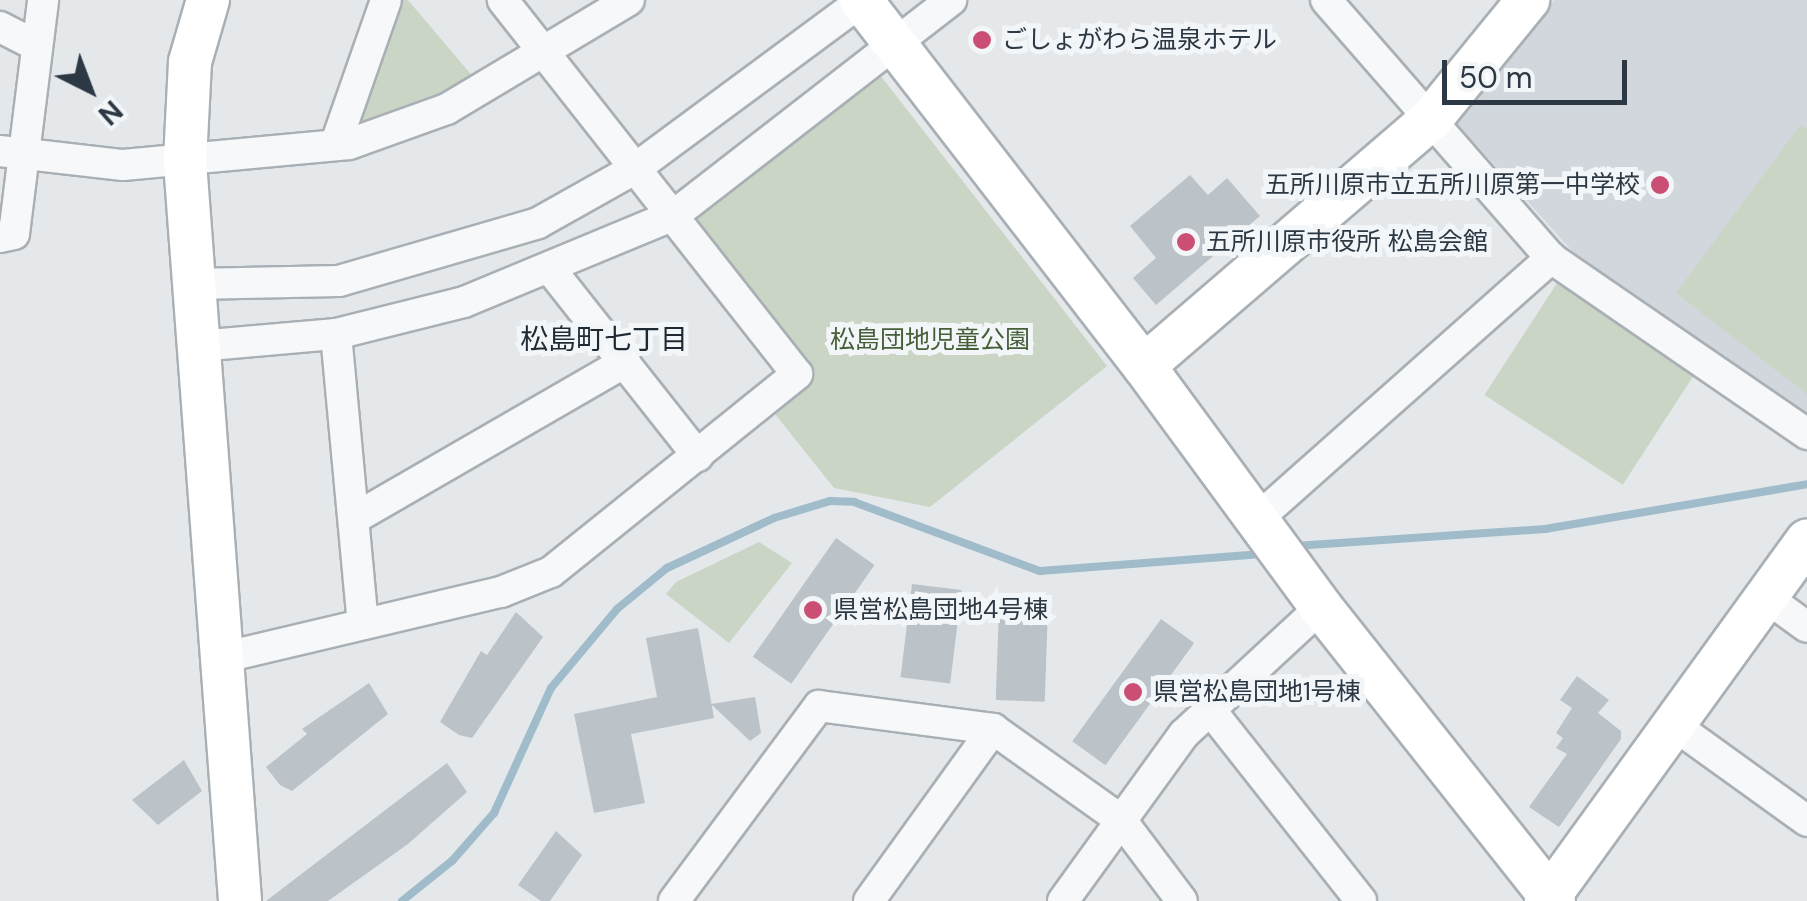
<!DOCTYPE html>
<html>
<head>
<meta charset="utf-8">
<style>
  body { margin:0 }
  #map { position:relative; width:1807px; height:901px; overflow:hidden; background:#e4e8eb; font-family:"DM Sans","Noto Sans JP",sans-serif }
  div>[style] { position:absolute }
  .built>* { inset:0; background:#d2d7dd }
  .green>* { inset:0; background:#cbd5c5; transform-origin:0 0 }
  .stream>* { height:8px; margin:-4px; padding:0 4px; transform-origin:4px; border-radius:4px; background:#a0bbca }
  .building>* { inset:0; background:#bbc2c8; transform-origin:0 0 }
  .roads { filter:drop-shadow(2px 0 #a9b0b5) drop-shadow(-2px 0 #a9b0b5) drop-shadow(0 2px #a9b0b5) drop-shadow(0 -2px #a9b0b5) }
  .street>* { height:30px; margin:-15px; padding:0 15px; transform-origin:15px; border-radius:15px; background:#f6f8f9 }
  .secondary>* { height:42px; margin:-21px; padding:0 21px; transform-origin:21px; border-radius:21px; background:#fff }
  .dots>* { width:28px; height:28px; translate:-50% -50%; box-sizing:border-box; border:5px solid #f3f6f8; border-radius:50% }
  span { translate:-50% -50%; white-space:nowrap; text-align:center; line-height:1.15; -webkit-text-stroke:10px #f3f6f8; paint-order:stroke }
  .poi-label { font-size:25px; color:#2c3843 }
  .left { translate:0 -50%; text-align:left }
  .right { translate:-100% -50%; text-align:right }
  .park-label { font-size:25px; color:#465f39 }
  .neighbourhood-label { font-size:28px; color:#1e2934 }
  .north { position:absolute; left:40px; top:40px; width:100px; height:100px; -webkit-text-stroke:8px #f3f6f8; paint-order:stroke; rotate:138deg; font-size:28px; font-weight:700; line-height:40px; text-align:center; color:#2c3843 }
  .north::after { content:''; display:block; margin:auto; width:35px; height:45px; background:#2c3843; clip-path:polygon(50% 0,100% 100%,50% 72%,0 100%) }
  .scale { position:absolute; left:1442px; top:60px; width:185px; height:45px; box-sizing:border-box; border:5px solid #2c3843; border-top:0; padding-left:12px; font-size:30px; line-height:35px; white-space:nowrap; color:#2c3843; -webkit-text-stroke:8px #f3f6f8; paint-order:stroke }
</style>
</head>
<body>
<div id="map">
  <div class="built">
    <div style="clip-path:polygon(1554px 0,1807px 0,1807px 413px,1573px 252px,1452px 118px)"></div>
  </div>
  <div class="green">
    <div style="clip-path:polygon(400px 0,408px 0,480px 85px,349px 133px)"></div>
    <div style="clip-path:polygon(873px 66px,1107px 366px,930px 507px,834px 488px,771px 409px,811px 377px,687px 216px)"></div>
    <div style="clip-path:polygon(1801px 124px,1807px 129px,1807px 394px,1676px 293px)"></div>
    <div style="left:1559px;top:280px;width:165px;height:137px;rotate:33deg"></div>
    <div style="clip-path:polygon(759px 542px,792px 563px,729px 643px,666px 594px,676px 582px)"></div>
  </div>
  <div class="stream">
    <div style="left:1295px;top:546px;width:251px;rotate:-3.9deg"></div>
    <div style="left:1545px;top:529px;width:266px;rotate:-9.7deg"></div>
    <div style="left:402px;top:901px;width:64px;rotate:-38.7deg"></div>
    <div style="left:452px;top:861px;width:64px;rotate:-48.8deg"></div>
    <div style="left:494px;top:813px;width:137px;rotate:-65.5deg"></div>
    <div style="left:551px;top:688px;width:103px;rotate:-50.1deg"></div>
    <div style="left:617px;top:609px;width:65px;rotate:-39.4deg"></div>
    <div style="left:667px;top:568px;width:118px;rotate:-25deg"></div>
    <div style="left:774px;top:518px;width:59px;rotate:-16.9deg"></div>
    <div style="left:830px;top:501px;width:24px;rotate:2deg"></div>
    <div style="left:854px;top:502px;width:198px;rotate:20.4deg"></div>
    <div style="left:1040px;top:571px;width:223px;rotate:-4.4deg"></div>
  </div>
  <div class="building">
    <div style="clip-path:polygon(1190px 175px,1208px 195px,1227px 178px,1260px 216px,1156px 305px,1133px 278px,1156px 258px,1130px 226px)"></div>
    <div style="left:836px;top:538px;width:47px;height:145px;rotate:35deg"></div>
    <div style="left:912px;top:584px;width:50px;height:94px;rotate:7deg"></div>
    <div style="left:999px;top:607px;width:49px;height:93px;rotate:2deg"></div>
    <div style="clip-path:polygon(516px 612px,543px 637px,472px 738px,459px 735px,440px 722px,481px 651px,487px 655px)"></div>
    <div style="left:1161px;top:619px;width:41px;height:151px;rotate:36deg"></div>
    <div style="clip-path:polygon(698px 628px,714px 718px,631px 734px,645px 803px,594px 813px,574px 714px,657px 697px,646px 638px)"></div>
    <div style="clip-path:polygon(1577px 676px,1609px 700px,1598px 713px,1621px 731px,1621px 739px,1559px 827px,1529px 807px,1567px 754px,1556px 748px,1563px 738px,1556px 733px,1572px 708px,1560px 700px)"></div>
    <div style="clip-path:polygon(369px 683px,388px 714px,292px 791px,280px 785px,266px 767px,307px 734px,302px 729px)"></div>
    <div style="clip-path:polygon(755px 697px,761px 733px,750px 741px,711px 704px)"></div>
    <div style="clip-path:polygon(184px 760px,202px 791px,158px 825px,132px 800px)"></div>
    <div style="clip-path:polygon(447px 763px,467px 792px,408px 844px,328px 901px,266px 901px)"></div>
    <div style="clip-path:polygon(556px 831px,582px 855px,550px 901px,541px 901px,518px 885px)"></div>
  </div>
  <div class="roads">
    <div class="street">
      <div style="left:1326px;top:0;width:342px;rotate:48.9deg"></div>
      <div style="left:1551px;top:258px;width:311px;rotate:34.5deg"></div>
      <div style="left:0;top:27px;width:38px;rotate:27deg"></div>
      <div style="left:336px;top:143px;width:151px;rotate:-70.7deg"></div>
      <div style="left:0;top:151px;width:124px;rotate:6.5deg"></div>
      <div style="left:123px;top:165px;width:227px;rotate:-5.3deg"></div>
      <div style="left:349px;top:144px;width:104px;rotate:-19.7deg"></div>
      <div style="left:447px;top:109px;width:212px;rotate:-30.9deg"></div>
      <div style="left:0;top:237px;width:14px;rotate:-12deg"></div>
      <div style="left:14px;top:234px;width:236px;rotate:-82.9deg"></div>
      <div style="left:551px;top:270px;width:237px;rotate:51.7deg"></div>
      <div style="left:193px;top:284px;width:146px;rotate:-1.2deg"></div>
      <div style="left:339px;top:281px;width:207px;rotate:-16.2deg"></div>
      <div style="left:538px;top:223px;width:112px;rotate:-29.3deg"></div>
      <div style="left:636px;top:168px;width:282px;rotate:-36.5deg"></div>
      <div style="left:336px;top:334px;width:291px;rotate:84.7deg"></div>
      <div style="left:198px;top:346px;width:139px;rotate:-5deg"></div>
      <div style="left:336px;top:334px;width:132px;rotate:-14deg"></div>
      <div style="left:464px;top:302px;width:227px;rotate:-22.5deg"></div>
      <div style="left:674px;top:215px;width:351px;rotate:-37.8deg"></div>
      <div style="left:355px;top:518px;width:312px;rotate:-30deg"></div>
      <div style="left:1256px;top:520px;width:395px;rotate:-41.6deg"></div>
      <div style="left:1767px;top:598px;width:49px;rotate:35.9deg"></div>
      <div style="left:221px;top:658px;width:288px;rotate:-13.3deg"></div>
      <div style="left:501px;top:592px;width:54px;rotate:-21.8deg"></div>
      <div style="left:551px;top:572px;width:316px;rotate:-38.8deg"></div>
      <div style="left:797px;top:374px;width:476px;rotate:-128.2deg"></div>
      <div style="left:1208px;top:707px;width:247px;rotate:51.7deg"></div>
      <div style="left:1674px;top:725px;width:164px;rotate:35.8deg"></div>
      <div style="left:674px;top:901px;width:243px;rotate:-53.4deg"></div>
      <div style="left:819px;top:706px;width:176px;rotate:7.5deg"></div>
      <div style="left:993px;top:729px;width:157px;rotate:35.4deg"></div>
      <div style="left:1121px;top:820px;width:101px;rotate:53deg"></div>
      <div style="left:869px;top:901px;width:212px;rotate:-54.2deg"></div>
      <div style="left:1063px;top:901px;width:206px;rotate:-54.1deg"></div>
      <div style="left:1184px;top:734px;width:187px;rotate:-42.8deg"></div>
    </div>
    <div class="secondary">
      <div style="left:208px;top:0;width:65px;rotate:106.2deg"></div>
      <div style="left:190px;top:62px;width:100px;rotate:92.9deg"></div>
      <div style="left:185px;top:162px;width:741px;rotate:85.74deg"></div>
      <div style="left:861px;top:0;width:463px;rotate:52.3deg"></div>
      <div style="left:1144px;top:366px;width:299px;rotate:53.7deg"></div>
      <div style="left:1321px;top:607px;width:375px;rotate:51.6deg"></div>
      <div style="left:1144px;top:366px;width:379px;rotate:-40.7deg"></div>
      <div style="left:1431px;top:119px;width:154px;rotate:-50.8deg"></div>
      <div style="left:1546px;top:901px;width:445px;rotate:-54.1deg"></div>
    </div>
  </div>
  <div class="dots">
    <div style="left:982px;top:40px;background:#cb4e74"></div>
    <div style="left:1660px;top:185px;background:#cb4e74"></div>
    <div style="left:1186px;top:242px;background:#cb4e74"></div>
    <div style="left:813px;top:610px;background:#cb4e74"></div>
    <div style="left:1133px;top:692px;background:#cb4e74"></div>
  </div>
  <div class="poi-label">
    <span class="left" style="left:1002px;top:40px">ごしょがわら温泉ホテル</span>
    <span class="right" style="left:1640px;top:185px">五所川原市立五所川原第一中学校</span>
    <span class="left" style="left:1206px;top:242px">五所川原市役所 松島会館</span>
    <span class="left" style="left:833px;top:610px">県営松島団地4号棟</span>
    <span class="left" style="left:1153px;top:692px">県営松島団地1号棟</span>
  </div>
  <div class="park-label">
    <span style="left:930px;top:340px">松島団地児童公園</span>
  </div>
  <div class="neighbourhood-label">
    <span style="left:604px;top:340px">松島町七丁目</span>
  </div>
  <div class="north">N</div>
  <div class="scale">50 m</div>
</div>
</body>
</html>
